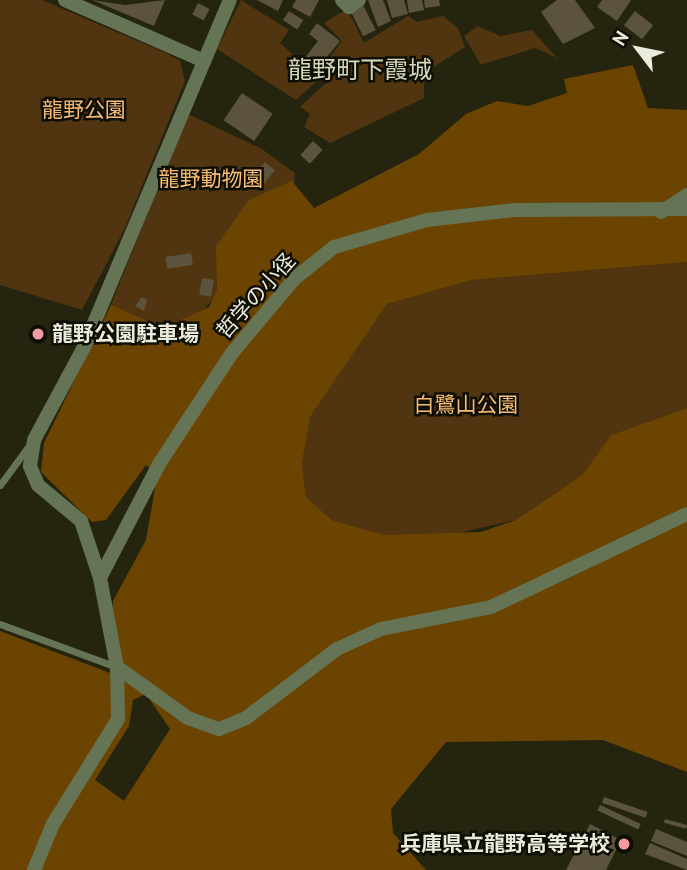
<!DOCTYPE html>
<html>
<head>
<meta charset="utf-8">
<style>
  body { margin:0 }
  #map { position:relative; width:687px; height:870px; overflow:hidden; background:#25250f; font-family:"PT Sans","Noto Sans JP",sans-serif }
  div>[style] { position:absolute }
  .green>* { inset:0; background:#513510 }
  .forest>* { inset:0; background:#6c4402 }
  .building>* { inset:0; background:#5b533b; transform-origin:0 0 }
  .service>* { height:7px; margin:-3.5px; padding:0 3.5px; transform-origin:3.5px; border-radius:3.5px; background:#657455 }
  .minor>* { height:14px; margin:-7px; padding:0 7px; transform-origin:7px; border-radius:7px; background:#657455 }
  .tertiary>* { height:14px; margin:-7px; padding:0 7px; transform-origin:7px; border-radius:7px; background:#657455 }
  .dots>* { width:19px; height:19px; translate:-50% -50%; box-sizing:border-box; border:4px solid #0e0e05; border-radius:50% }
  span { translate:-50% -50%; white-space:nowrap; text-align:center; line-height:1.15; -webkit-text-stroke:5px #0e0e05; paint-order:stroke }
  .park-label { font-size:21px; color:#f7bc73 }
  .street-label { font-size:21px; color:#ebebdd }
  .poi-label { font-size:21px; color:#ebebdd; font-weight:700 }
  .left { translate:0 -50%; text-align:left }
  .right { translate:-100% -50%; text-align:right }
  .quarter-label { font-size:24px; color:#d5d7bb }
  .north { position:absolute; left:603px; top:14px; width:70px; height:70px; -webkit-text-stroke:5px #0e0e05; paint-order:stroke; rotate:302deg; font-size:19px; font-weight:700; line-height:28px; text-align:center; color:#ebebdd }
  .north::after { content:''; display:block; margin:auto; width:24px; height:32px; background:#ebebdd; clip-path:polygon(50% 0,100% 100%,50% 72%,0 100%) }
</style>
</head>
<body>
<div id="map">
  <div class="green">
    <div style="clip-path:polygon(0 0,42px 0,168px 54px,180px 61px,185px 81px,124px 230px,82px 310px,0 285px)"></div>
    <div style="clip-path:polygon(241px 0,289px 30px,280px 43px,320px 78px,296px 100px,217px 49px)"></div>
    <div style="clip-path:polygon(347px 9px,364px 43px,408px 16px,417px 22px,443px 16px,458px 28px,465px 47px,424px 73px,424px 98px,330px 143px,304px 127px,310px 114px,300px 107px,341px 69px,330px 57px,342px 41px,324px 23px)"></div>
    <div style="clip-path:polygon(478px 26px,500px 36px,532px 30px,557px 58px,535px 48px,481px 65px,464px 36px)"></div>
    <div style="clip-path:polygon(188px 114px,262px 149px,295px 173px,294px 184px,219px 293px,202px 311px,163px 328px,110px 307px)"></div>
    <div style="clip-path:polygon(687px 262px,687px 408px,611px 435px,582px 475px,516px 520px,436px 538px,385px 535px,332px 520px,306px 497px,302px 464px,310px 417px,387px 304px,472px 280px)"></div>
  </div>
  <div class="forest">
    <div style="clip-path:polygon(evenodd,633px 65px,648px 108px,687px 110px,687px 262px,472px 280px,387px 304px,310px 417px,302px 464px,306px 497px,332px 520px,385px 535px,481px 532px,516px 520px,582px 475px,611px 435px,687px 408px,687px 772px,603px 740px,446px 742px,391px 809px,393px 833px,426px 870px,0 870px,0 631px,110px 673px,113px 601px,146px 540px,157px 477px,146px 465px,106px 520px,92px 522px,41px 472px,44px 443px,111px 305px,163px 328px,209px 307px,217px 290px,216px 246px,249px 200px,292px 181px,314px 208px,419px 154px,466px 114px,497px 101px,528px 106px,567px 93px,564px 79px,633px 65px,146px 694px,170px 729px,124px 801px,95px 780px,129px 726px,133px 700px,146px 694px)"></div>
  </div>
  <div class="building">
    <div style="clip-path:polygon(92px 0,125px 5px,165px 0,154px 26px)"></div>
    <div style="clip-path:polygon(257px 0,283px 0,278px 11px)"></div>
    <div style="clip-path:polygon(296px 0,319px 0,310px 17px,292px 7px)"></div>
    <div style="clip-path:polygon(368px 0,383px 0,391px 21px,378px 27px)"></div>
    <div style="clip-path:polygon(387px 0,404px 0,408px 14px,392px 18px)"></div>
    <div style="clip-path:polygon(407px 0,422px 0,424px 10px,409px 13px)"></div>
    <div style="clip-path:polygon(424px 0,439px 0,440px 6px,425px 8px)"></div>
    <div style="clip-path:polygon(557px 0,575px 0,595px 28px,563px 44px,541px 12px)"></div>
    <div style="clip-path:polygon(602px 0,631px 0,617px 21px,597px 7px)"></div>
    <div style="left:198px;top:3px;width:13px;height:13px;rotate:27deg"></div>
    <div style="left:363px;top:5px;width:28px;height:14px;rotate:63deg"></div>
    <div style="left:289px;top:11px;width:17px;height:11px;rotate:33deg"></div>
    <div style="left:635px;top:11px;width:23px;height:18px;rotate:38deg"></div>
    <div style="clip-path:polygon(317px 23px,340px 41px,327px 57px,336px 64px,326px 77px,304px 59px,318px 41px,309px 34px)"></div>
    <div style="left:242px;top:93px;width:37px;height:33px;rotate:34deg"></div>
    <div style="left:313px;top:141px;width:13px;height:19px;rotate:42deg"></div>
    <div style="left:265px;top:162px;width:13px;height:25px;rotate:39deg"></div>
    <div style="left:191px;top:253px;width:12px;height:26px;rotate:81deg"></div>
    <div style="left:202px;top:278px;width:12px;height:17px;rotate:9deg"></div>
    <div style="clip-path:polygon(142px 297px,147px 300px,144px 311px,135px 306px)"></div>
    <div style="left:604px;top:797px;width:46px;height:6px;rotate:19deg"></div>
    <div style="left:600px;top:805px;width:45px;height:6px;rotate:25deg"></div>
    <div style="left:665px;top:819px;width:23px;height:4px;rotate:15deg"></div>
    <div style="clip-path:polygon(590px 824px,621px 840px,606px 870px,566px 870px)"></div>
    <div style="clip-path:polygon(656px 829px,687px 842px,687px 856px,651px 841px)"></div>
    <div style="clip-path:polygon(650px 843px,687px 859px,687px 870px,645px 854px)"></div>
  </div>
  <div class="service">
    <div style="left:0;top:485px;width:52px;rotate:-53.6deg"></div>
    <div style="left:0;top:624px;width:125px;rotate:20.2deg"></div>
  </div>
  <div class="minor">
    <div style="left:65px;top:0;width:152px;rotate:23.7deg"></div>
    <div style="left:342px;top:0;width:10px;rotate:45deg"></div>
    <div style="left:349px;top:7px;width:12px;rotate:-35deg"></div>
    <div style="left:661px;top:212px;width:31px;rotate:-33deg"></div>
    <div style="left:100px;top:578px;width:128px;rotate:-62.6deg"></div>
    <div style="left:159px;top:464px;width:133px;rotate:-56.7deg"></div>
    <div style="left:232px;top:353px;width:97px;rotate:-50deg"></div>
    <div style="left:294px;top:279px;width:51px;rotate:-38.7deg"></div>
    <div style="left:334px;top:247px;width:97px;rotate:-16.2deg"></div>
    <div style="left:427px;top:220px;width:89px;rotate:-6.5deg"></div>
    <div style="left:515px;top:210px;width:172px;rotate:-0.3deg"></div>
    <div style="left:100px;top:578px;width:60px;rotate:-108.4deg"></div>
    <div style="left:81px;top:521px;width:56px;rotate:-140.1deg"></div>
    <div style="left:38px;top:485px;width:21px;rotate:-113deg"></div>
    <div style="left:30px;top:466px;width:26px;rotate:-81deg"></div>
    <div style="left:34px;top:440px;width:106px;rotate:-61.7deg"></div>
    <div style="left:84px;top:347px;width:376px;rotate:-67.2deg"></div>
    <div style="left:117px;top:667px;width:87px;rotate:35.7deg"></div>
    <div style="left:188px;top:718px;width:33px;rotate:20deg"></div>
    <div style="left:219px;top:729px;width:29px;rotate:-22deg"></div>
    <div style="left:246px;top:718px;width:114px;rotate:-37.2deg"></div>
    <div style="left:337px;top:649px;width:48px;rotate:-24.4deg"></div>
    <div style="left:381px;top:629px;width:112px;rotate:-11.3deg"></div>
    <div style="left:491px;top:607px;width:217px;rotate:-25.4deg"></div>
  </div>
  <div class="tertiary">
    <div style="left:34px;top:870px;width:50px;rotate:-67.6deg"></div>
    <div style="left:53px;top:824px;width:123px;rotate:-58.2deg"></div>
    <div style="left:118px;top:719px;width:52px;rotate:-91.1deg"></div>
    <div style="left:117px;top:667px;width:91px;rotate:-100.8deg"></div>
  </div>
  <div class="dots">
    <div style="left:38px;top:334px;background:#f49aa3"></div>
    <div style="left:624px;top:844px;background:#f49aa3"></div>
  </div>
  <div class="park-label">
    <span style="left:84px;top:110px">龍野公園</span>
    <span style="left:211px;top:179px">龍野動物園</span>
    <span style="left:466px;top:405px">白鷺山公園</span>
  </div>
  <div class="street-label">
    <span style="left:256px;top:296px;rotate:-48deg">哲学の小径</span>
  </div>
  <div class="poi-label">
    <span class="left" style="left:52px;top:334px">龍野公園駐車場</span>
    <span class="right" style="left:610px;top:844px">兵庫県立龍野高等学校</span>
  </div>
  <div class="quarter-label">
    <span style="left:360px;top:70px">龍野町下霞城</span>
  </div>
  <div class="north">N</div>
</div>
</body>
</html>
